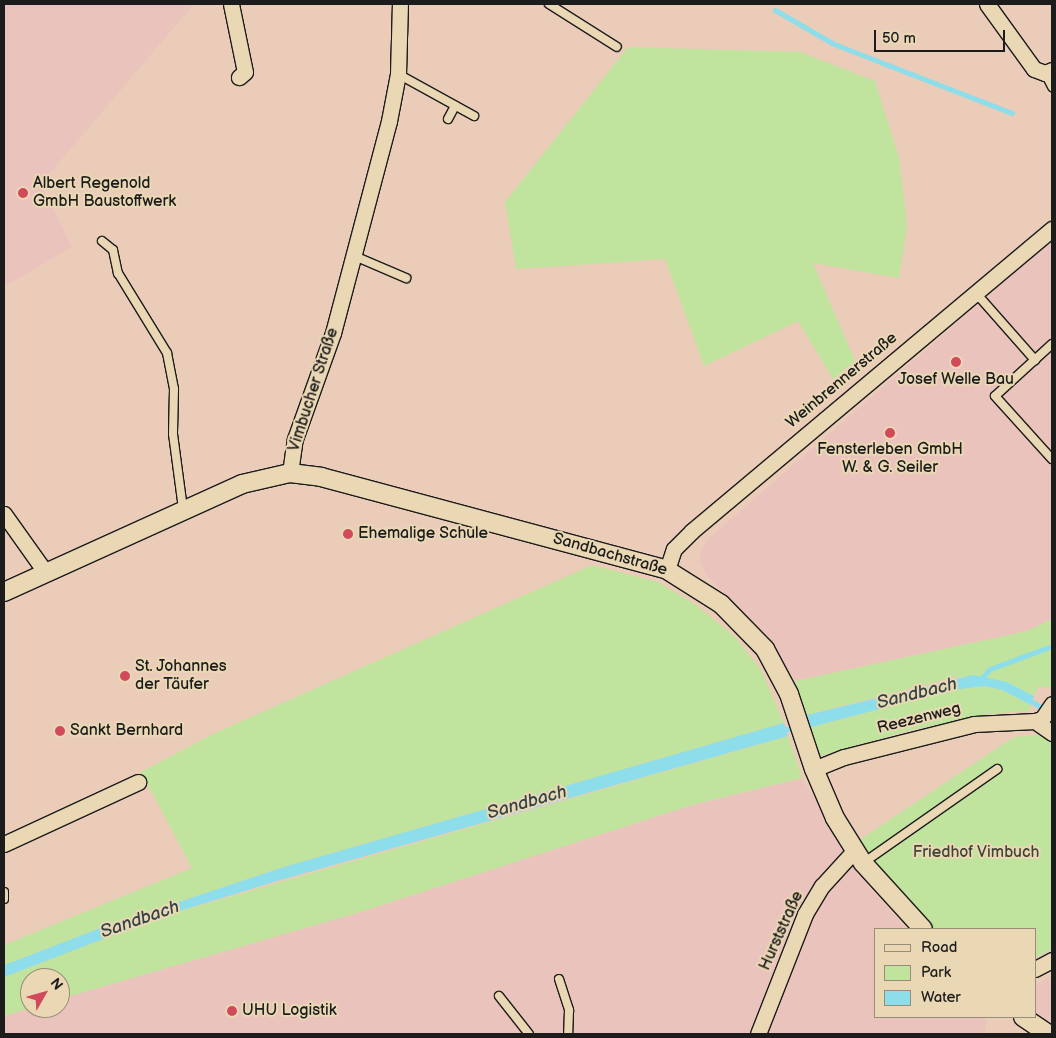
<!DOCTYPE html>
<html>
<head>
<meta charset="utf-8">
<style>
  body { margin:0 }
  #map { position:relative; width:1056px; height:1038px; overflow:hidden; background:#eaccb9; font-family:"Balsamiq Sans",sans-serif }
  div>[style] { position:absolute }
  .built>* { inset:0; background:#eac4bc }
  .green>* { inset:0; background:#c0e49d }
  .water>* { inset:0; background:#8dddea }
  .stream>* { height:5px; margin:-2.5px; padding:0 2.5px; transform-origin:2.5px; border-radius:2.5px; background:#8dddea }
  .roads { filter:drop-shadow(1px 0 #1c1c1c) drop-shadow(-1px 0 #1c1c1c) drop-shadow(0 1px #1c1c1c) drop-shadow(0 -1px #1c1c1c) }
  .service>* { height:8px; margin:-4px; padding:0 4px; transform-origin:4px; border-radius:4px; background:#ead8b5 }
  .minor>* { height:15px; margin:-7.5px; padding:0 7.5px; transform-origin:7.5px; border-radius:7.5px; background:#ead8b5 }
  .tertiary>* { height:18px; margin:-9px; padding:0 9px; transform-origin:9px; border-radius:9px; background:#ead8b5 }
  .dots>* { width:14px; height:14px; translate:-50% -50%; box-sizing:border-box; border:2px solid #ead8b5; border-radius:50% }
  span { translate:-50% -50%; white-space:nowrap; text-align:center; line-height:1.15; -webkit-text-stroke:4px #ead8b5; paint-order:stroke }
  .poi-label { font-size:16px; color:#1c1c1c }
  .left { translate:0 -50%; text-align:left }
  .street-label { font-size:16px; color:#1c1c1c }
  .park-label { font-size:16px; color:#3d4436 }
  .water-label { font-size:18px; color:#334345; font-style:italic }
  .frame { position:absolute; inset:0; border:5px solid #1c1c1c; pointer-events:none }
  .legend { position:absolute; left:874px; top:928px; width:162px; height:90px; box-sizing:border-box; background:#ead8b5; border:1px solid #988d78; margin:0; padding:6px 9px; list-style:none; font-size:15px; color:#1c1c1c }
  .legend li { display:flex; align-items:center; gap:10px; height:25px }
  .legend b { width:25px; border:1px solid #988d78 }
  .north { position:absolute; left:20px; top:968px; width:50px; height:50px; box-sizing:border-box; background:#ead8b5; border:1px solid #988d78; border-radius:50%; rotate:52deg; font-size:14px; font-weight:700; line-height:20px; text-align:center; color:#1c1c1c }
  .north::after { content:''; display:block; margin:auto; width:18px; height:22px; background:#d1495b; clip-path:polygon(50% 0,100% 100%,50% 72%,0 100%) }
  .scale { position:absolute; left:874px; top:30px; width:131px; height:22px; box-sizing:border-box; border:2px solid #1c1c1c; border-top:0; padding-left:6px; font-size:15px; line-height:18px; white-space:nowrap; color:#1c1c1c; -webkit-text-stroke:4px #ead8b5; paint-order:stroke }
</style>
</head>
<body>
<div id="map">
  <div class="built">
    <div style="clip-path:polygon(4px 4px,194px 4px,41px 184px,72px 247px,4px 287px)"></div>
    <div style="clip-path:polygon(1052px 240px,1052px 619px,1027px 631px,795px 681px,770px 639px,705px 574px,699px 556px,707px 540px)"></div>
    <div style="clip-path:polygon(802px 778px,869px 887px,907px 929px,875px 929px,875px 1017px,983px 1017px,987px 1021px,984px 1034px,4px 1034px,4px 1016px,31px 1008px,60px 1008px,60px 999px,357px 913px,692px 805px)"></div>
    <div style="clip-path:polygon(1052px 976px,1052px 1028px,1035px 1017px,1035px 985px)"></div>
  </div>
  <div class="green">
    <div style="clip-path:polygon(628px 47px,800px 52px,875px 81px,899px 158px,907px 226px,899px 278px,813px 263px,855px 361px,833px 379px,798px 321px,704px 366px,665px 259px,516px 269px,505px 202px)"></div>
    <div style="clip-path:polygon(592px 565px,658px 582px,696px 605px,735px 637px,761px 670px,784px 723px,284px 867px,98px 929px,4px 965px,4px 945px,192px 868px,141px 772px,213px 734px)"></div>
    <div style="clip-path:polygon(1052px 619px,1052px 687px,1038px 687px,1034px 696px,1007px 682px,955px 677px,807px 715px,795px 681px,1027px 631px)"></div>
    <div style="clip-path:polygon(985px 686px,1002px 690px,1031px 705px,1029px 711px,989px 714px,907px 731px,820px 756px,811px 727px,952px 690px)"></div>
    <div style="clip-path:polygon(1039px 735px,1052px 740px,1052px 949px,1035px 958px,1035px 929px,928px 929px,858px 841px,1014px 737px)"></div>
    <div style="clip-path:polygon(788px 736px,802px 778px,692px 805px,357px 913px,60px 999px,60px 978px,30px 978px,31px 1008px,4px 1016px,4px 977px,163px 916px)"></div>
  </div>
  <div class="water">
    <div style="clip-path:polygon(973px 675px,1007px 682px,1034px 696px,1031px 705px,1002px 690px,985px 686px,952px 690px,811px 727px,807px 715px)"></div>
    <div style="clip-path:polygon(784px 723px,788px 736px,277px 881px,163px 916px,4px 977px,4px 965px,15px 961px,98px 929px,284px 867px)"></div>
  </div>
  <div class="stream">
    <div style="left:775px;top:10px;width:68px;rotate:30deg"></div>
    <div style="left:834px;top:44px;width:191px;rotate:21.2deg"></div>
    <div style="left:980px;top:680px;width:15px;rotate:-48deg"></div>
    <div style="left:990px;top:669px;width:66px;rotate:-20.4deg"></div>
    <div style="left:1027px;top:699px;width:22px;rotate:30deg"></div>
    <div style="left:780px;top:731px;width:36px;rotate:-16deg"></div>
  </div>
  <div class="roads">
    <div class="service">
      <div style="left:549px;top:4px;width:80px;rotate:32.3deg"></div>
      <div style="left:1045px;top:73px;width:16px;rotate:63deg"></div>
      <div style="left:398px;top:74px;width:87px;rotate:28.9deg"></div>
      <div style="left:448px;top:119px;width:15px;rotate:-62deg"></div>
      <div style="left:102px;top:241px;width:14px;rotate:39deg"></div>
      <div style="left:113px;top:250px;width:24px;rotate:78deg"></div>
      <div style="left:118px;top:273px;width:94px;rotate:58.5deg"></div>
      <div style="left:167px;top:353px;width:37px;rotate:79deg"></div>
      <div style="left:174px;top:389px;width:45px;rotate:91.3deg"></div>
      <div style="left:173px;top:434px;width:76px;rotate:82.4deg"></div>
      <div style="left:352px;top:255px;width:59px;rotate:23.1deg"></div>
      <div style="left:975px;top:292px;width:91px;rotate:48.6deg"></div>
      <div style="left:1052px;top:344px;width:77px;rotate:137.6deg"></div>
      <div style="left:995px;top:396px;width:85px;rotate:47.9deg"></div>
      <div style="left:863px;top:863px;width:164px;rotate:-35deg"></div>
      <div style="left:4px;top:892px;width:7px;rotate:90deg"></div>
      <div style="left:559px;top:979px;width:33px;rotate:72deg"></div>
      <div style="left:569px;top:1010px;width:24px;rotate:92deg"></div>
      <div style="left:499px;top:996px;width:48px;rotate:51.7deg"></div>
    </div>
    <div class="minor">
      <div style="left:231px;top:4px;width:69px;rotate:78.4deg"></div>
      <div style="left:245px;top:72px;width:8px;rotate:140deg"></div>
      <div style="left:987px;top:4px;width:80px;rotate:54.1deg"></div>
      <div style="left:1034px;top:69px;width:12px;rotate:20deg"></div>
      <div style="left:1045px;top:73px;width:8px;rotate:-23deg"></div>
      <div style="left:290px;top:473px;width:34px;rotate:-82deg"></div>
      <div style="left:295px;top:439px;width:113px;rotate:-70.3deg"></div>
      <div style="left:333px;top:333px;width:219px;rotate:-75.2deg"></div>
      <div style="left:389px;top:121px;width:48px;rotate:-79.2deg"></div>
      <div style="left:398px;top:74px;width:70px;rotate:-88.4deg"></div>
      <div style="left:4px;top:514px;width:72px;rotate:54.6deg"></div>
      <div style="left:667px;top:570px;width:22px;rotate:-72deg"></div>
      <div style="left:674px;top:549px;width:25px;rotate:-45deg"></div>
      <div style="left:692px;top:531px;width:470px;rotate:-40deg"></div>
      <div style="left:1035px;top:721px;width:7px;rotate:-16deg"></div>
      <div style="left:1042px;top:719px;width:18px;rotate:-56deg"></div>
      <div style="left:814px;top:769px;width:32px;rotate:-22deg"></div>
      <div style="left:844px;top:757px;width:134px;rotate:-14.2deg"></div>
      <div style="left:974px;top:724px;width:61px;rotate:-2.8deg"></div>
      <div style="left:1035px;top:721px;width:21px;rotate:35deg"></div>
      <div style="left:4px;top:844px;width:148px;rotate:-24.8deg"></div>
      <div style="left:1035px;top:969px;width:19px;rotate:-28deg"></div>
      <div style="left:758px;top:1034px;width:129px;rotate:-68.6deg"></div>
      <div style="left:805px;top:914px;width:33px;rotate:-59deg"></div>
      <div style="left:822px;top:886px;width:47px;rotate:-47.6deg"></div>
    </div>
    <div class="tertiary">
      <div style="left:4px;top:592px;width:261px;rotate:-24.4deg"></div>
      <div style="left:242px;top:484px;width:49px;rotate:-12.9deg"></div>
      <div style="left:290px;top:473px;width:31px;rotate:7deg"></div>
      <div style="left:321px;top:477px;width:358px;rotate:15deg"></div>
      <div style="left:667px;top:570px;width:64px;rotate:32.2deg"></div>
      <div style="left:721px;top:604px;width:63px;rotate:45.6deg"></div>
      <div style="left:765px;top:649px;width:51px;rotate:61.9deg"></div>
      <div style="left:789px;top:694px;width:79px;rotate:71.6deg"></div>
      <div style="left:814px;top:769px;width:53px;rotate:66.8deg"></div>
      <div style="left:835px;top:818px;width:53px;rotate:58.1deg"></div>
      <div style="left:863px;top:863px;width:89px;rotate:47.7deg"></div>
      <div style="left:1023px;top:1017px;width:30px;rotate:34deg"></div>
    </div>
  </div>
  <div class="dots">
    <div style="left:23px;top:193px;background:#d1495b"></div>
    <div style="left:956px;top:362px;background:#d1495b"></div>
    <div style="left:890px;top:433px;background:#d1495b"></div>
    <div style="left:348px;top:534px;background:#d1495b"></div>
    <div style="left:125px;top:676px;background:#d1495b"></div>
    <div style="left:60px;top:731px;background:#d1495b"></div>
    <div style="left:232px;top:1011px;background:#d1495b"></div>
  </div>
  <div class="poi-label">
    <span class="left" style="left:33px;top:193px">Albert Regenold<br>GmbH Baustoffwerk</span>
    <span style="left:956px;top:380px">Josef Welle Bau</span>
    <span style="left:890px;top:459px">Fensterleben GmbH<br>W. &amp; G. Seiler</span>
    <span class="left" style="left:358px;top:534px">Ehemalige Schule</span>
    <span class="left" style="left:135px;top:676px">St. Johannes<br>der Täufer</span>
    <span class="left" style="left:70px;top:731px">Sankt Bernhard</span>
    <span class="left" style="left:242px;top:1011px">UHU Logistik</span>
  </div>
  <div class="street-label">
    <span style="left:842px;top:381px;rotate:-40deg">Weinbrennerstraße</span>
    <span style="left:314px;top:390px;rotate:-72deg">Vimbucher Straße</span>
    <span style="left:610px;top:555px;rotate:16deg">Sandbachstraße</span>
    <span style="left:919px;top:719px;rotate:-14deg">Reezenweg</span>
    <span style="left:782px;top:931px;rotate:-66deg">Hurststraße</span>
  </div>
  <div class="park-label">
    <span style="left:976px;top:853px">Friedhof Vimbuch</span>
  </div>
  <div class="water-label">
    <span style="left:917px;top:694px;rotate:-14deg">Sandbach</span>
    <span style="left:527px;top:803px;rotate:-16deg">Sandbach</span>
    <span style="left:140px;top:920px;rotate:-19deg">Sandbach</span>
  </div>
  <div class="frame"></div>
  <ul class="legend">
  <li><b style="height:6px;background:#ead8b5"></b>Road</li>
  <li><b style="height:14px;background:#c0e49d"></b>Park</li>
  <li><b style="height:14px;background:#8dddea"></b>Water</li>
  </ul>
  <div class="north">N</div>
  <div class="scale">50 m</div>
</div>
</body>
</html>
